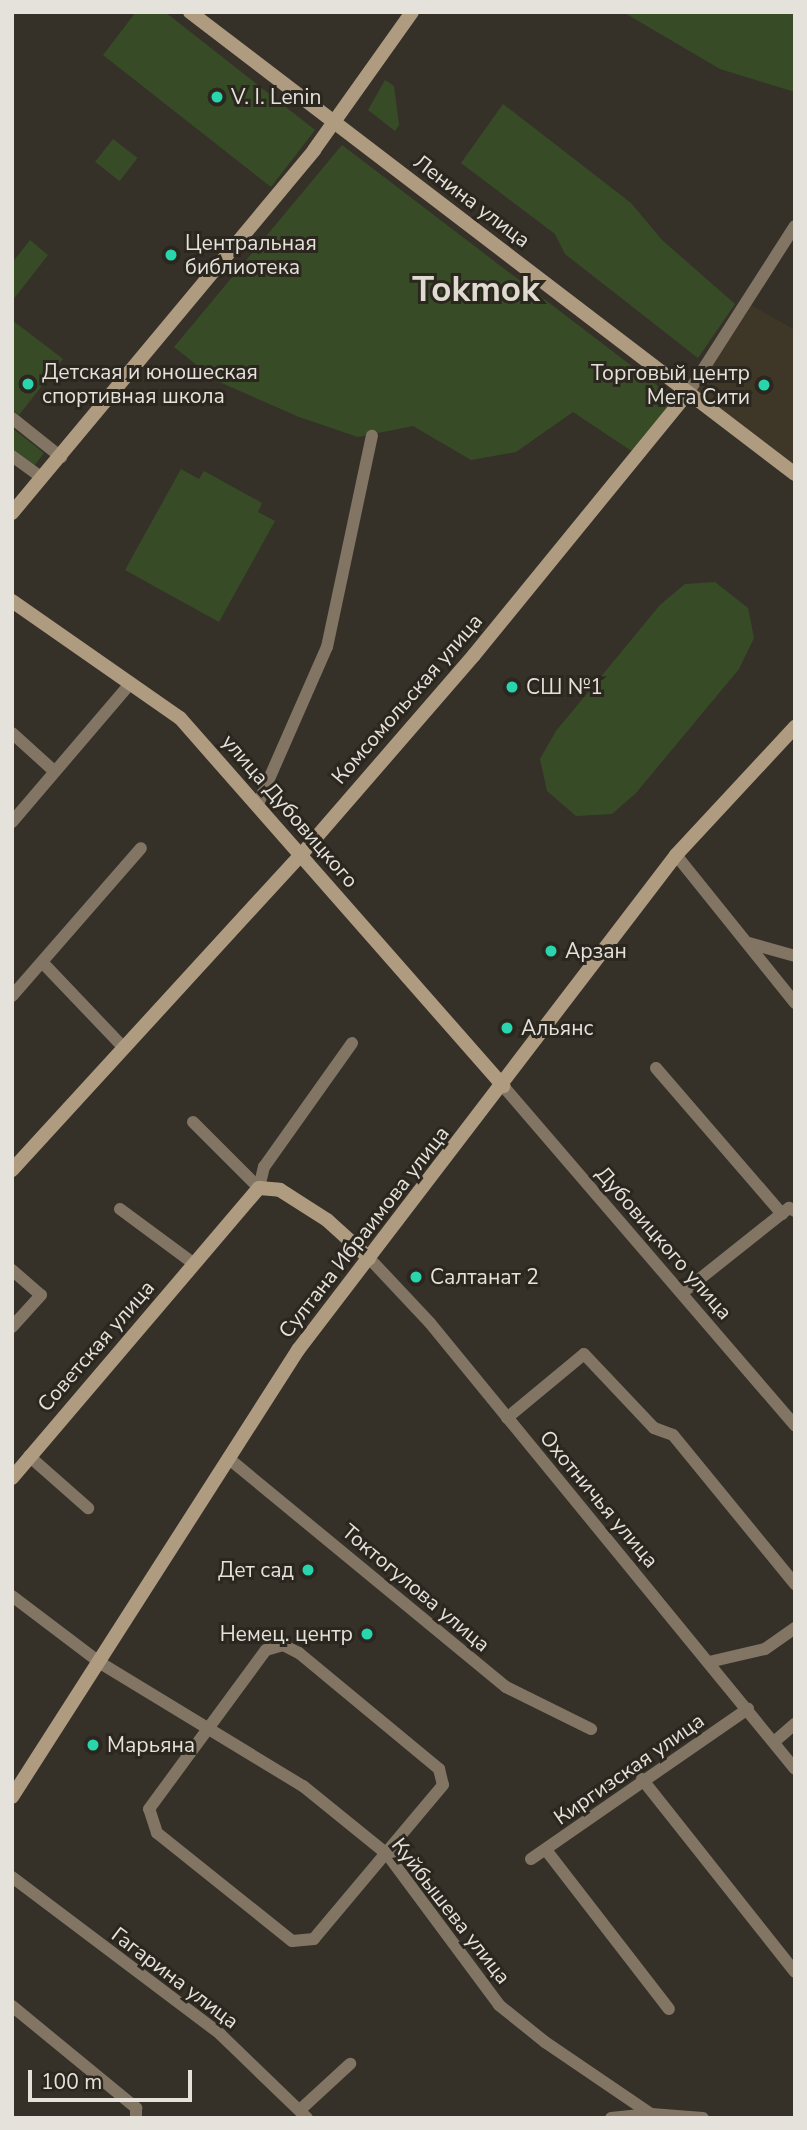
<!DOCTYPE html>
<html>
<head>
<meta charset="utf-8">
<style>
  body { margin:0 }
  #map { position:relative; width:807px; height:2130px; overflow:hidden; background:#353128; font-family:"Nunito Sans",sans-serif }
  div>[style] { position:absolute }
  .built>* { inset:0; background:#3e3728 }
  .green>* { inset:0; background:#374c26; transform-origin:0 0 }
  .street>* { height:12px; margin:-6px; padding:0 6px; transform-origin:6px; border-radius:6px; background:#827564 }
  .secondary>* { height:14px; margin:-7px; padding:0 7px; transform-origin:7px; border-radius:7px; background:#af9b80 }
  .dots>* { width:19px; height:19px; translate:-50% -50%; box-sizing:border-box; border:4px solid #2b271f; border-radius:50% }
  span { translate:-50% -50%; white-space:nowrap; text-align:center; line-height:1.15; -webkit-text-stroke:6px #2b271f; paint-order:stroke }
  .poi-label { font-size:21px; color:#e5e2dc }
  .left { translate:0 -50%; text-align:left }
  .right { translate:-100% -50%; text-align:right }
  .street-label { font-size:21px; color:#e5e2dc }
  .town-label { font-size:35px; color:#e0dbd0; font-weight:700 }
  .frame { position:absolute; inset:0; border:14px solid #e5e2dc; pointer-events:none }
  .scale { position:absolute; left:28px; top:2070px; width:164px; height:32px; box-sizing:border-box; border:4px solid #e5e2dc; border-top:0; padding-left:9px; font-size:21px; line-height:24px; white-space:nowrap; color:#e5e2dc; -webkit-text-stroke:5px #2b271f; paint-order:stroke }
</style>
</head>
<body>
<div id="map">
  <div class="built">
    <div style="clip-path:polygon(751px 305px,795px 330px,795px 467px,694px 392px)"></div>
  </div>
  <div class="green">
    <div style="clip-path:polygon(136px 12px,165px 12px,315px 130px,271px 187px,103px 55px)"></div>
    <div style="clip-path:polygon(623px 12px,795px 12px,795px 92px,720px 69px)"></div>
    <div style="clip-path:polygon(385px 80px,394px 86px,399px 125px,395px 131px,368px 110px)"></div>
    <div style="clip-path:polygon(503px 104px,631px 203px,662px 240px,735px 304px,698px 358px,565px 254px,555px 234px,461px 163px)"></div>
    <div style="left:113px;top:139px;width:31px;height:29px;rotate:38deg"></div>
    <div style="clip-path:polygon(342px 145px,675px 399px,633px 452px,573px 412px,516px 452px,471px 460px,413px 426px,358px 437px,299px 417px,217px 381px,174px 347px)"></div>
    <div style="clip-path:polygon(30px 240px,48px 255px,12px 301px,12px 263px)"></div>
    <div style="clip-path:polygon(12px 320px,63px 359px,19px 415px,12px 410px)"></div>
    <div style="clip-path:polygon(12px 428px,44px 453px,34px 466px,12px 450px)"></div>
    <div style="clip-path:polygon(181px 469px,199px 479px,204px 471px,262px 503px,258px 512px,275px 521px,219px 622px,125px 570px)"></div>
    <div style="clip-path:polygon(715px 582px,748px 608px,754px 638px,739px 669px,636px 793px,612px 814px,576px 816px,547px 791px,540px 759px,556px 731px,660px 605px,685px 584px)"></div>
  </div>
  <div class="street">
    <div style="left:688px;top:393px;width:198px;rotate:-57.4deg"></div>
    <div style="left:12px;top:418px;width:63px;rotate:38.5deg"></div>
    <div style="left:12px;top:456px;width:37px;rotate:36deg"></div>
    <div style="left:12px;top:733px;width:57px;rotate:42.1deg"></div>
    <div style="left:258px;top:804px;width:171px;rotate:-66.3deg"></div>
    <div style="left:327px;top:647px;width:216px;rotate:-78deg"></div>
    <div style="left:12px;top:822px;width:182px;rotate:-49.5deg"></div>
    <div style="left:676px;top:855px;width:190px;rotate:51.2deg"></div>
    <div style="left:749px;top:943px;width:48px;rotate:15.8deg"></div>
    <div style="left:43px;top:963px;width:117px;rotate:46.4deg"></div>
    <div style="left:12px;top:996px;width:196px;rotate:-48.9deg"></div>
    <div style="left:656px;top:1068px;width:193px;rotate:49.2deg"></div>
    <div style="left:503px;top:1086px;width:448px;rotate:49.3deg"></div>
    <div style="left:193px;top:1122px;width:93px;rotate:45deg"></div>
    <div style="left:259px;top:1188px;width:22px;rotate:-77deg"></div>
    <div style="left:264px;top:1167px;width:152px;rotate:-54.6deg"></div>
    <div style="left:120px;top:1209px;width:91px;rotate:36.5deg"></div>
    <div style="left:369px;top:1258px;width:89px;rotate:46.8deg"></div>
    <div style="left:430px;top:1323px;width:576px;rotate:50.7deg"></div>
    <div style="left:12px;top:1270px;width:38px;rotate:41deg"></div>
    <div style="left:41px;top:1295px;width:43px;rotate:132.2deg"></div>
    <div style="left:682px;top:1293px;width:137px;rotate:-38.5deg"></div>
    <div style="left:789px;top:1208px;width:7px;rotate:27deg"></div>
    <div style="left:507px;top:1418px;width:100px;rotate:-39.7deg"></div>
    <div style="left:584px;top:1354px;width:102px;rotate:46.6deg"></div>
    <div style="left:654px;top:1428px;width:20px;rotate:20deg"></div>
    <div style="left:673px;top:1435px;width:193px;rotate:50.7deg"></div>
    <div style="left:29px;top:1456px;width:79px;rotate:41.4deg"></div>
    <div style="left:228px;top:1458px;width:360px;rotate:39.5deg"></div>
    <div style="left:506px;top:1687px;width:95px;rotate:26.3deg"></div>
    <div style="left:12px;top:1596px;width:113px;rotate:37.1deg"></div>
    <div style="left:102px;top:1664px;width:235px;rotate:31.3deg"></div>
    <div style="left:303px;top:1786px;width:108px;rotate:39deg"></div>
    <div style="left:387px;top:1854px;width:188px;rotate:53.4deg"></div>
    <div style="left:499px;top:2005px;width:59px;rotate:38.8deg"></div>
    <div style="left:545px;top:2042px;width:128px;rotate:34.2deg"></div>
    <div style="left:651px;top:2114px;width:52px;rotate:4.4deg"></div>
    <div style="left:283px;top:1645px;width:18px;rotate:27deg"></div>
    <div style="left:299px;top:1653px;width:182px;rotate:39.6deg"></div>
    <div style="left:439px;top:1769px;width:16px;rotate:76deg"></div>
    <div style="left:443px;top:1785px;width:201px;rotate:130deg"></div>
    <div style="left:314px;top:1939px;width:22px;rotate:175deg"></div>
    <div style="left:292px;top:1941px;width:173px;rotate:-141.3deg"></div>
    <div style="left:157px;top:1833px;width:25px;rotate:-108deg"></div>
    <div style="left:149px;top:1809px;width:197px;rotate:-53.7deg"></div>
    <div style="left:266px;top:1650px;width:18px;rotate:-16deg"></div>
    <div style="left:709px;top:1662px;width:57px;rotate:-13.1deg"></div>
    <div style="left:765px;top:1649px;width:37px;rotate:-35deg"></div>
    <div style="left:774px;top:1742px;width:28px;rotate:-41deg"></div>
    <div style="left:642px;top:1779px;width:246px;rotate:51.6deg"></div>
    <div style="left:546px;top:1850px;width:201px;rotate:52.3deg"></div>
    <div style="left:531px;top:1859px;width:264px;rotate:-34.7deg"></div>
    <div style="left:12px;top:1877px;width:261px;rotate:37deg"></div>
    <div style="left:220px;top:2034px;width:121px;rotate:44deg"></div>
    <div style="left:12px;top:2006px;width:161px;rotate:39.4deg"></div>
    <div style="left:136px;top:2108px;width:10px;rotate:90deg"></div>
    <div style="left:301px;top:2109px;width:67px;rotate:-42.6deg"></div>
    <div style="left:611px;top:2118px;width:39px;rotate:-6deg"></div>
  </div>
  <div class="secondary">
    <div style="left:190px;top:12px;width:761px;rotate:37.37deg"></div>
    <div style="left:12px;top:513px;width:472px;rotate:-50.2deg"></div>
    <div style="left:314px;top:150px;width:169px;rotate:-54.6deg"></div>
    <div style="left:12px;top:601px;width:205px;rotate:34.9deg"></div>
    <div style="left:180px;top:718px;width:490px;rotate:48.7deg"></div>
    <div style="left:12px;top:1170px;width:426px;rotate:-47.5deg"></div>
    <div style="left:300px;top:856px;width:266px;rotate:-49.1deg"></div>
    <div style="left:474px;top:655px;width:338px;rotate:-50.8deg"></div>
    <div style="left:12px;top:1478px;width:381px;rotate:-49.6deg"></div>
    <div style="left:259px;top:1188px;width:21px;rotate:5deg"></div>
    <div style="left:280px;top:1190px;width:56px;rotate:32.6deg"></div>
    <div style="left:327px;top:1220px;width:57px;rotate:42.1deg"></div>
    <div style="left:12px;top:1797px;width:531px;rotate:-57.39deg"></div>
    <div style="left:298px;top:1350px;width:623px;rotate:-52.63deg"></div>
    <div style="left:676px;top:855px;width:175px;rotate:-47.1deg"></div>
  </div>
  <div class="dots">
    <div style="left:217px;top:97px;background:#29d5ad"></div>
    <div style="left:171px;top:255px;background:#29d5ad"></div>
    <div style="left:28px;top:384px;background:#29d5ad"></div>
    <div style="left:764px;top:385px;background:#29d5ad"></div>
    <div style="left:512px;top:687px;background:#29d5ad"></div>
    <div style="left:551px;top:951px;background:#29d5ad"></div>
    <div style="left:507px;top:1028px;background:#29d5ad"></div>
    <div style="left:416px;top:1277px;background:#29d5ad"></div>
    <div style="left:308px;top:1570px;background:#29d5ad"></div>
    <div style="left:367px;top:1634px;background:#29d5ad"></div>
    <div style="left:93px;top:1745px;background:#29d5ad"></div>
  </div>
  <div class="poi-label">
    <span class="left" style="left:231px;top:97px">V. I. Lenin</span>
    <span class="left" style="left:185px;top:255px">Центральная<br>библиотека</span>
    <span class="left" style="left:42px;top:384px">Детская и юношеская<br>спортивная школа</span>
    <span class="right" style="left:750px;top:385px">Торговый центр<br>Мега Сити</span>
    <span class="left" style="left:526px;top:687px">СШ №1</span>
    <span class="left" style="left:565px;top:951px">Арзан</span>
    <span class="left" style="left:521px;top:1028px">Альянс</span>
    <span class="left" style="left:430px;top:1277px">Салтанат 2</span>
    <span class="right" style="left:294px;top:1570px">Дет сад</span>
    <span class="right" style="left:353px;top:1634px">Немец. центр</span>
    <span class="left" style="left:107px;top:1745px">Марьяна</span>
  </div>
  <div class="street-label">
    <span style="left:472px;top:201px;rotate:37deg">Ленина улица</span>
    <span style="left:407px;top:699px;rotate:-49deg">Комсомольская улица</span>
    <span style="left:290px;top:811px;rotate:49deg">улица Дубовицкого</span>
    <span style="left:364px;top:1232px;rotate:-52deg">Султана Ибраимова улица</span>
    <span style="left:664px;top:1243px;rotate:49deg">Дубовицкого улица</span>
    <span style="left:96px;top:1346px;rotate:-49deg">Советская улица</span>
    <span style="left:599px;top:1499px;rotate:50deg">Охотничья улица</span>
    <span style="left:416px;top:1588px;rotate:40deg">Токтогулова улица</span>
    <span style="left:629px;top:1769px;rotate:-35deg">Киргизская улица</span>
    <span style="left:451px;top:1911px;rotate:52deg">Куйбышева улица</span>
    <span style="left:175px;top:1978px;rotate:37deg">Гагарина улица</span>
  </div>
  <div class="town-label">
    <span style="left:476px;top:290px">Tokmok</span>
  </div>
  <div class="frame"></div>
  <div class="scale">100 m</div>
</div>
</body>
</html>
